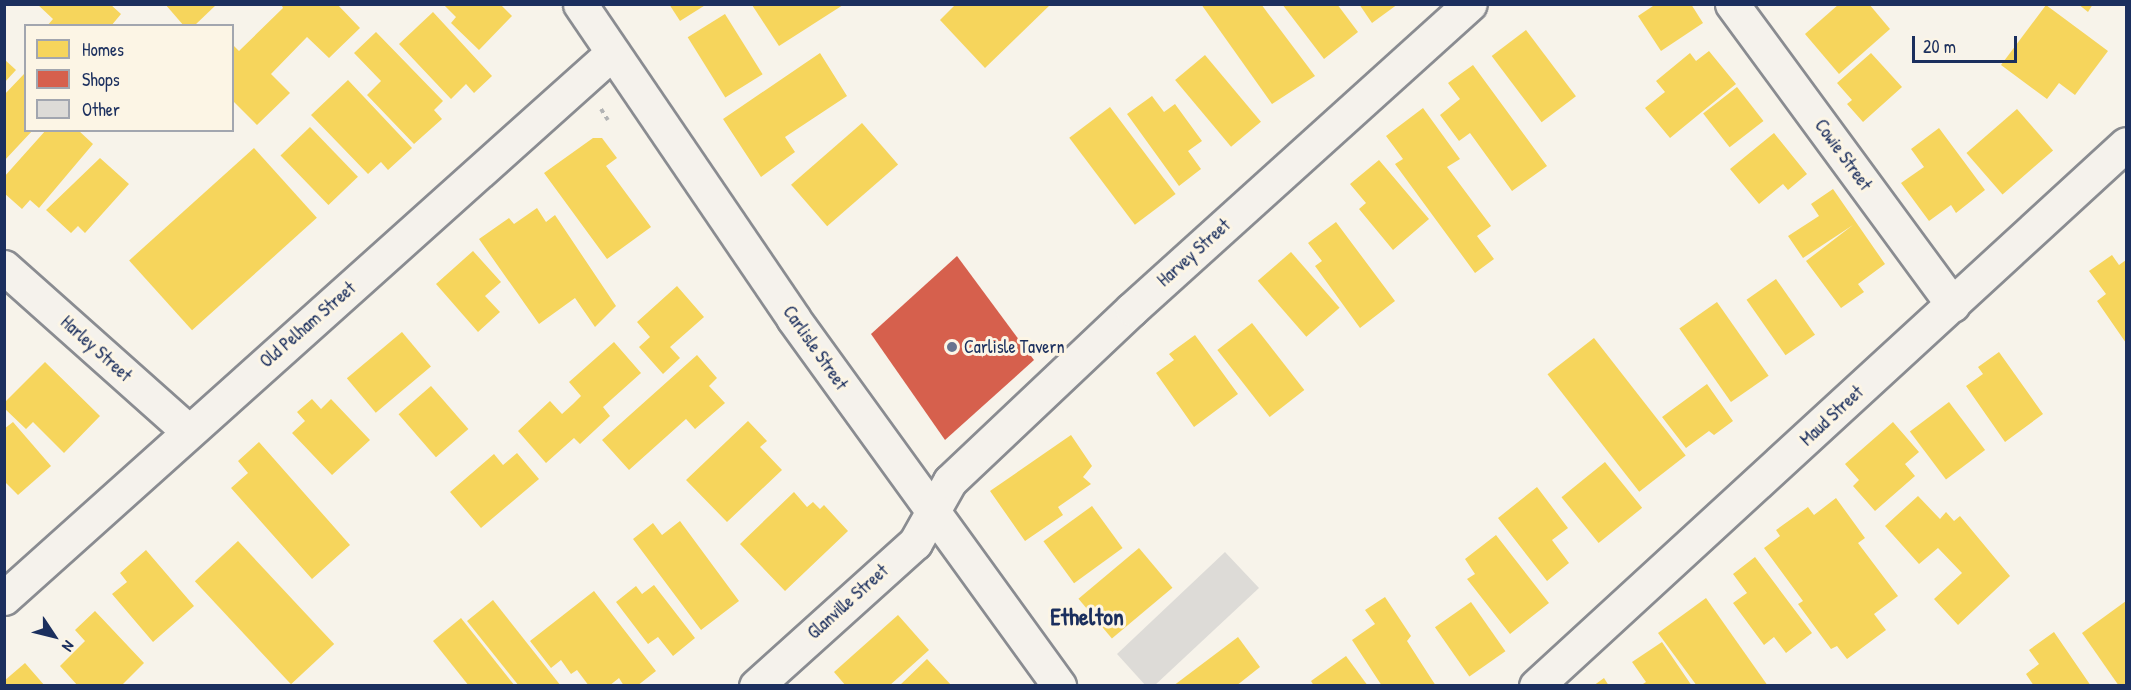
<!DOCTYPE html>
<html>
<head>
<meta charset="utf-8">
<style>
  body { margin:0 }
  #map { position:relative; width:2131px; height:690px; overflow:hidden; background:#f7f3ea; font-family:"Patrick Hand",sans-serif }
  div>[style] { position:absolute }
  .homes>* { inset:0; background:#f6d55c; transform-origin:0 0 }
  .shops>* { inset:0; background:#d6604d }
  .building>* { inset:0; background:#dddbd7 }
  .path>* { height:4px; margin-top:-2px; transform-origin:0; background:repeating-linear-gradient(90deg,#b2b3b4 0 4.5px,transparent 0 9px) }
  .roads { filter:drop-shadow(2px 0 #8a8c91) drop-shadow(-2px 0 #8a8c91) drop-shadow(0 2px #8a8c91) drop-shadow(0 -2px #8a8c91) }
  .minor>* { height:33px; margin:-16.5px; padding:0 16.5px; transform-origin:16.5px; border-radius:16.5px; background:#f5f2ec }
  .dots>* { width:16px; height:16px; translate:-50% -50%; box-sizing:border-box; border:3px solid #fcf5e5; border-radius:50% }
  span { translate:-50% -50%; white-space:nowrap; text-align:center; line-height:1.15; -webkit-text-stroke:6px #fcf5e5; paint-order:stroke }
  .street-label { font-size:18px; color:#1b2f5e }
  .poi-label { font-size:18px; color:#1b2f5e }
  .left { translate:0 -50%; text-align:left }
  .district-label { font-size:24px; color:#1b2f5e; font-weight:700 }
  .frame { position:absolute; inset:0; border:6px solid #1b2f5e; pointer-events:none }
  .legend { position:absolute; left:24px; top:24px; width:210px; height:108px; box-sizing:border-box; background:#fcf5e5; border:2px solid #a2a6af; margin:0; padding:8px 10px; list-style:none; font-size:18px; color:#1b2f5e }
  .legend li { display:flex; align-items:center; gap:12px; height:30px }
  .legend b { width:30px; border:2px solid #a2a6af }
  .north { position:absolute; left:24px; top:606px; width:60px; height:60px; -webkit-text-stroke:4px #fcf5e5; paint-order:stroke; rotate:125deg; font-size:16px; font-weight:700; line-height:24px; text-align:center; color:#1b2f5e }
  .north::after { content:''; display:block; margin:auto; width:21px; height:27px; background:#1b2f5e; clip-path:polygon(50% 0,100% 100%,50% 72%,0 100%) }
  .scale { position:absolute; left:1912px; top:36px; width:105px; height:27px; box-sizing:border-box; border:3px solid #1b2f5e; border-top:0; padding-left:8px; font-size:18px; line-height:21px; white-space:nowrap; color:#1b2f5e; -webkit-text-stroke:4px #fcf5e5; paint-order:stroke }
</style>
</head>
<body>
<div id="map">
  <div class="homes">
    <div style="clip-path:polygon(37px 4px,110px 4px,121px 14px,111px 26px,47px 26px,53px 19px)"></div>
    <div style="clip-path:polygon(165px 4px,217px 4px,194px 26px,184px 26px)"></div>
    <div style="clip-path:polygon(281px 4px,337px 4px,360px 28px,329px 58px,307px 37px,271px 74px,290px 93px,257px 125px,232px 100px,232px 44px,239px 51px,283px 8px)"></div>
    <div style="clip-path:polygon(443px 4px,500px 4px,512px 16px,479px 50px,451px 23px,456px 17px)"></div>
    <div style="clip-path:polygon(669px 4px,707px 4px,680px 21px)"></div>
    <div style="clip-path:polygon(956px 4px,1051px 4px,985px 68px,940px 20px)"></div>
    <div style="clip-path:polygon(1201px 4px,1261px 4px,1315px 76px,1272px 104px)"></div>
    <div style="clip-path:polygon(1282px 4px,1337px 4px,1358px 32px,1324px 59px)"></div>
    <div style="clip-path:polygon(1359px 4px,1398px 4px,1372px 23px)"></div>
    <div style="clip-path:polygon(1656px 4px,1691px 4px,1703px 23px,1661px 51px,1638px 16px)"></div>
    <div style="clip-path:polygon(1839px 4px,1869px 4px,1890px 29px,1839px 74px,1805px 34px)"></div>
    <div style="clip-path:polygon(2078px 4px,2093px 4px,2088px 12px)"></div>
    <div style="clip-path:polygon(752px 5px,843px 5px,779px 46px)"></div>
    <div style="clip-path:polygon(2046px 5px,2108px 51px,2075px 95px,2059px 83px,2047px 99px,2001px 65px)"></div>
    <div style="clip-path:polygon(433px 12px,492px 76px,474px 93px,466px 84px,451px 99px,399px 44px)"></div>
    <div style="left:725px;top:14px;width:71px;height:44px;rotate:58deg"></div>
    <div style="left:1526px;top:30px;width:83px;height:43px;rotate:53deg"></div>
    <div style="clip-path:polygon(376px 32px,443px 101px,434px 110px,442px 119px,414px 144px,367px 95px,381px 81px,354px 53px)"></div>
    <div style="clip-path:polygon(1709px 51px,1736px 84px,1670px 138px,1645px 108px,1665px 92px,1656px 81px,1690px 53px,1696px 61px)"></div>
    <div style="clip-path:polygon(820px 53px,847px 96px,785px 137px,795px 152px,761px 177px,723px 119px)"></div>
    <div style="clip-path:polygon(1871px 53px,1902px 87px,1863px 122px,1847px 104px,1852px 100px,1837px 83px)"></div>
    <div style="left:1205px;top:55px;width:87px;height:39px;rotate:50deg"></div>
    <div style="clip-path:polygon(4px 59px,16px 70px,4px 83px)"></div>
    <div style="clip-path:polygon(1473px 65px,1547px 166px,1512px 191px,1470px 133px,1459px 141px,1440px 115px,1460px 99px,1448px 83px)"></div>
    <div style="clip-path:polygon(24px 74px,26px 130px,33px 130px,4px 161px,4px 95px)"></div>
    <div style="clip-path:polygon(348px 80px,412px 148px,388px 170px,381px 162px,368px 174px,311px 115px)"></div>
    <div style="left:1737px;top:87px;width:43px;height:43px;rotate:52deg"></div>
    <div style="clip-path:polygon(1152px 96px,1164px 112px,1175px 104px,1202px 141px,1188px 151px,1201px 169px,1179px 186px,1127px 114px)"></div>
    <div style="left:1110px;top:107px;width:109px;height:51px;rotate:53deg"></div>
    <div style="clip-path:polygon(1423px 108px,1460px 159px,1447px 167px,1491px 226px,1477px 236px,1494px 259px,1475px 273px,1395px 164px,1403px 159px,1386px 136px)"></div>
    <div style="left:2017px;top:109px;width:55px;height:67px;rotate:49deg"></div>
    <div style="left:862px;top:123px;width:55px;height:94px;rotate:49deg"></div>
    <div style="left:310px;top:127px;width:69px;height:41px;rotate:46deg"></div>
    <div style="clip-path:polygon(1939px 128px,1985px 190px,1956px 213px,1951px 205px,1929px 221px,1901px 183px,1924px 167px,1911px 149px)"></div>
    <div style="clip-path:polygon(46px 130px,78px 130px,93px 144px,39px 208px,30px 200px,22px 209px,4px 193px,4px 177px)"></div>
    <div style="clip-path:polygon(1774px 133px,1807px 174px,1788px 190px,1783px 184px,1759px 204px,1730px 169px)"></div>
    <div style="clip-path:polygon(593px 138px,602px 138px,617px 158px,606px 166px,651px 227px,607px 259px,544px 173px)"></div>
    <div style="left:254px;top:148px;width:94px;height:168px;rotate:48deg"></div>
    <div style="clip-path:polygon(100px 158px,129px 184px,85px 233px,78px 226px,71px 233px,46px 210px)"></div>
    <div style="clip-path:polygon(1379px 160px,1429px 219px,1393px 250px,1359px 209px,1366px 203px,1350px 184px)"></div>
    <div style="clip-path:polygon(1833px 189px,1885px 264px,1858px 284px,1864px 292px,1841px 308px,1806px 261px,1853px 225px,1803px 258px,1788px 236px,1819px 216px,1811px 204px)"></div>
    <div style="clip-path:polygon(537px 208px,546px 222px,555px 215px,616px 306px,595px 327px,575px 298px,539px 324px,479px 239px,509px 218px,514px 224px)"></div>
    <div style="clip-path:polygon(1336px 222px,1395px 301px,1360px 328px,1315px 266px,1322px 261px,1308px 243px)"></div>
    <div style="clip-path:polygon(473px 251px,501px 282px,485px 296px,500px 312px,478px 332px,436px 284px)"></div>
    <div style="left:1291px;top:252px;width:74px;height:44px;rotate:49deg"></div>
    <div style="clip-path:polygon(2112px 255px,2119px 265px,2126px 260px,2126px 343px,2097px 301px,2106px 294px,2089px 271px)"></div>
    <div style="left:1776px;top:279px;width:68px;height:36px;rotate:55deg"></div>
    <div style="clip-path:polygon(677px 286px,704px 317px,670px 347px,680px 358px,663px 374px,639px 347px,650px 337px,637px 322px)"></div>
    <div style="left:1717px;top:302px;width:90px;height:46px;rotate:55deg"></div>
    <div style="left:1252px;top:323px;width:85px;height:44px;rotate:52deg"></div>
    <div style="left:402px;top:332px;width:45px;height:72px;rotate:50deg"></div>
    <div style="clip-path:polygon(1195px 335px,1238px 394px,1194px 427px,1156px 373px,1174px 360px,1169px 354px)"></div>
    <div style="left:1594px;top:338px;width:149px;height:59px;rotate:52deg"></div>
    <div style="clip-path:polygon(614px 342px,641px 373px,603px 407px,610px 416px,580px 444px,574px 438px,546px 463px,518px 431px,550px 401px,562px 414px,573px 404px,581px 396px,569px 382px)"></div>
    <div style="clip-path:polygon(1999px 352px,2043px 414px,2005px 442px,1966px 386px,1983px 374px,1978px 367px)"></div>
    <div style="clip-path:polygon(697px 355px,717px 378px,709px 386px,725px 403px,695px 429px,686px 419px,629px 470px,602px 440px)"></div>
    <div style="clip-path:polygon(45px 362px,100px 416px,64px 453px,33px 422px,26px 429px,4px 408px,4px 403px)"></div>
    <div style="clip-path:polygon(1707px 384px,1733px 421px,1714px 435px,1709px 431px,1686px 448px,1662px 417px)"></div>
    <div style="left:431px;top:386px;width:57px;height:43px;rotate:49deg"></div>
    <div style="clip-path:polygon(312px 399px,321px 409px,331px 399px,370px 440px,332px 475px,292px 433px,305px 421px,297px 412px)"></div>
    <div style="left:1949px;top:402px;width:60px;height:49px;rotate:53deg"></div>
    <div style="clip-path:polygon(748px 421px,767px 441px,760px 447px,782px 470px,727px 522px,686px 480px)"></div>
    <div style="clip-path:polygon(13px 422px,51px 466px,18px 495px,4px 481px,4px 429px)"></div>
    <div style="clip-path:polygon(1893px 422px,1919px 452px,1905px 464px,1915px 476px,1875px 511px,1853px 486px,1859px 480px,1845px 464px)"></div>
    <div style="clip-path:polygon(1071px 435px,1092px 466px,1083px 477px,1091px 484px,1058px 507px,1063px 515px,1025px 541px,990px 491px)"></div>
    <div style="clip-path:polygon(259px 442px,350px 545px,312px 579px,231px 488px,248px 473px,238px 461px)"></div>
    <div style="clip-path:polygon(517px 453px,539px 479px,481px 528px,450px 492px,494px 454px,503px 465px)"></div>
    <div style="left:1605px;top:462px;width:59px;height:56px;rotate:51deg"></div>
    <div style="clip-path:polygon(1537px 487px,1568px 528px,1552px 540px,1569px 563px,1547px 581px,1498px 518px)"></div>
    <div style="clip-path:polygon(794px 492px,807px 507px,813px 502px,820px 509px,824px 505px,848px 531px,785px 591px,740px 544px)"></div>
    <div style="clip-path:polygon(1918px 496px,1940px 519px,1946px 512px,1954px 521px,1960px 516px,2010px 576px,1958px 625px,1934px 599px,1962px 573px,1938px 548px,1919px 564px,1885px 526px)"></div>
    <div style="clip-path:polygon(1836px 498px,1865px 538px,1858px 543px,1898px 596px,1874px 614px,1886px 630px,1847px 659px,1837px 646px,1831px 649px,1798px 604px,1803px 601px,1764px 548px,1780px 536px,1776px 530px,1808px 507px,1814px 515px)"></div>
    <div style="left:1092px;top:506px;width:52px;height:60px;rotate:54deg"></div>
    <div style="clip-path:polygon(680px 521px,739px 601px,701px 630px,633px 539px,653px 523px,662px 535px)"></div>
    <div style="clip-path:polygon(1496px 535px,1549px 603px,1510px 634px,1467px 579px,1475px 574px,1465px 559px)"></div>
    <div style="left:238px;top:541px;width:141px;height:59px;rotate:47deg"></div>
    <div style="left:1139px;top:548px;width:52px;height:79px;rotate:50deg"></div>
    <div style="clip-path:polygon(146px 550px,194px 606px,153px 642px,112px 594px,127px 582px,120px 573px)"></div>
    <div style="clip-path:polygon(1755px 557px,1812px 633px,1786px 653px,1774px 637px,1764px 645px,1733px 603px,1747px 593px,1733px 574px)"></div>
    <div style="clip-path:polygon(654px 585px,695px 638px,673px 656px,658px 637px,648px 644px,616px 602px,636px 586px,642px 594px)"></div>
    <div style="clip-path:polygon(594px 591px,656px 671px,637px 686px,624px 686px,619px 678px,609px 686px,589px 686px,577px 670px,571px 674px,561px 660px,551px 668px,530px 641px)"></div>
    <div style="clip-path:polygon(1385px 597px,1411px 636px,1407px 641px,1436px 686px,1382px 686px,1352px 640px,1375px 624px,1365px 610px)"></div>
    <div style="clip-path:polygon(1706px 598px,1768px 686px,1697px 686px,1658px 633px)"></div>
    <div style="clip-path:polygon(493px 600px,561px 686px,519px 686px,467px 621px)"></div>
    <div style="clip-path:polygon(2126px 601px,2126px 686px,2119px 686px,2082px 633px)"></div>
    <div style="left:1471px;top:602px;width:60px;height:44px;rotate:55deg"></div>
    <div style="clip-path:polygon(95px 611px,144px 663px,121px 686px,78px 686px,60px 666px,85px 641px,75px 630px)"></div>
    <div style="clip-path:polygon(898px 615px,929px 650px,889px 686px,846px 686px,834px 672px)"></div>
    <div style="clip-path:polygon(461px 618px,515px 686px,469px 686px,433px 641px)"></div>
    <div style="clip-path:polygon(2054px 632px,2091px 686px,2034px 686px,2026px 674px,2039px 664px,2029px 650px)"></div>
    <div style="clip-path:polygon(1238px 637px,1260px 667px,1236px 686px,1173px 686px)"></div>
    <div style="clip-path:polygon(1662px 642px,1692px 686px,1640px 686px,1646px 682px,1632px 662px)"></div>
    <div style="clip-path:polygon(1346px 656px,1368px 686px,1314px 686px,1311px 681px)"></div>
    <div style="clip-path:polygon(927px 659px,952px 686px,899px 686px)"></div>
    <div style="clip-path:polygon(25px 663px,45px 686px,4px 686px,4px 681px)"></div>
    <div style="clip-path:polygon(1604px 678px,1609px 686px,1593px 686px)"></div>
  </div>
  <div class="shops">
    <div style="clip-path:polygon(957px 256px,1034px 360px,945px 440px,871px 334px)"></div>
  </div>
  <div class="building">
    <div style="clip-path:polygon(1225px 552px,1259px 588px,1154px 686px,1146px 686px,1117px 654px)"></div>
  </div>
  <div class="path">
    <div style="left:601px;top:109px;width:13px;rotate:58deg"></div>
  </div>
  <div class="roads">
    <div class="minor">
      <div style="left:580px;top:4px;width:379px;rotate:55.8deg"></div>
      <div style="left:793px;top:318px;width:454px;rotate:54.1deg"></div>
      <div style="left:1732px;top:4px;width:373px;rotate:53.7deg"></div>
      <div style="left:4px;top:267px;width:246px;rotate:41.7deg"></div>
      <div style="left:4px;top:598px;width:817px;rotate:-41.87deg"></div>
      <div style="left:756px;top:686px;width:214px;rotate:-42deg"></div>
      <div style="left:915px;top:543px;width:71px;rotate:-60.6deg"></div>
      <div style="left:950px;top:481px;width:250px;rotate:-43.4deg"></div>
      <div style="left:1132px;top:309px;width:455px;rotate:-42.1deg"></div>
      <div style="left:1536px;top:686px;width:801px;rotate:-42.57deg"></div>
    </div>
  </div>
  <div class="dots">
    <div style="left:952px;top:347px;background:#68748f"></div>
  </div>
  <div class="street-label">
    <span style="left:1843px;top:155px;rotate:54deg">Cowie Street</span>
    <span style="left:1194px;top:253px;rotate:-42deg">Harvey Street</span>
    <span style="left:308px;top:325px;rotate:-41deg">Old Pelham Street</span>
    <span style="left:815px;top:348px;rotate:55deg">Carlisle Street</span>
    <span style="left:96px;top:349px;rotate:42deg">Harley Street</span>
    <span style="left:1832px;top:416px;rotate:-43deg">Maud Street</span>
    <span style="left:848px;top:602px;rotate:-42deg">Glanville Street</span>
  </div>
  <div class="poi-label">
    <span class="left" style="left:964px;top:347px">Carlisle Tavern</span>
  </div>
  <div class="district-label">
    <span style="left:1087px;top:617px">Ethelton</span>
  </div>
  <div class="frame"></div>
  <ul class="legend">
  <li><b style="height:16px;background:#f6d55c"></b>Homes</li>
  <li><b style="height:16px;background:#d6604d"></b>Shops</li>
  <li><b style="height:16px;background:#dddbd7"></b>Other</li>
  </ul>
  <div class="north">N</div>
  <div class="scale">20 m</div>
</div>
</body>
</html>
